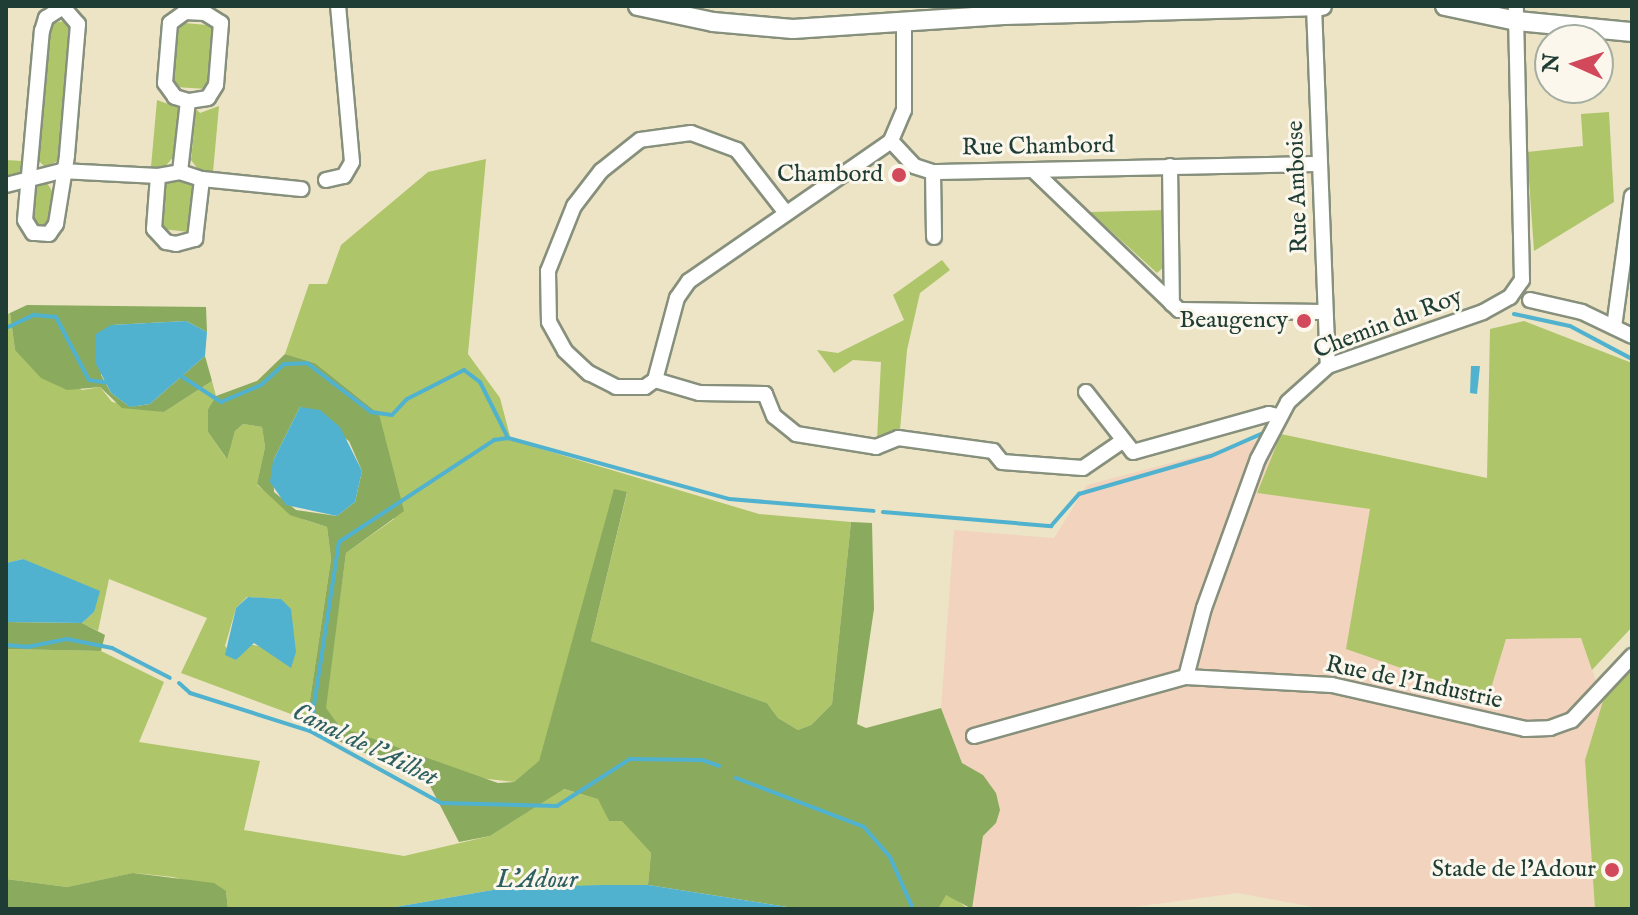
<!DOCTYPE html>
<html>
<head>
<meta charset="utf-8">
<style>
  body { margin:0 }
  #map { position:relative; width:1638px; height:915px; overflow:hidden; background:#ece4c5; font-family:"IM FELL English",serif }
  div>[style] { position:absolute }
  .built>* { inset:0; background:#f2d4be }
  .green>* { inset:0; background:#aec56a }
  .forest>* { inset:0; background:#8aaa5e }
  .water>* { inset:0; background:#51b2cf }
  .stream>* { height:4px; margin:-2px; padding:0 2px; transform-origin:2px; border-radius:2px; background:#51b2cf }
  .roads { filter:drop-shadow(2px 0 #86907c) drop-shadow(-2px 0 #86907c) drop-shadow(0 2px #86907c) drop-shadow(0 -2px #86907c) }
  .minor>* { height:14px; margin:-7px; padding:0 7px; transform-origin:7px; border-radius:7px; background:#fff }
  .tertiary>* { height:18px; margin:-9px; padding:0 9px; transform-origin:9px; border-radius:9px; background:#fff }
  .dots>* { width:22px; height:22px; translate:-50% -50%; box-sizing:border-box; border:4px solid #fbf7ec; border-radius:50% }
  span { translate:-50% -50%; white-space:nowrap; text-align:center; line-height:1.15; -webkit-text-stroke:6px #fbf7ec; paint-order:stroke }
  .street-label { font-size:24px; color:#1f3d34 }
  .poi-label { font-size:24px; color:#1f3d34 }
  .right { translate:-100% -50%; text-align:right }
  .water-label { font-size:26px; color:#2e6062; font-style:italic }
  .frame { position:absolute; inset:0; border:8px solid #1f3d34; pointer-events:none }
  .north { position:absolute; left:1534px; top:24px; width:80px; height:80px; box-sizing:border-box; background:#fbf7ec; border:2px solid #a3ada2; border-radius:50%; rotate:273deg; font-size:22px; font-weight:700; line-height:32px; text-align:center; color:#1f3d34 }
  .north::after { content:''; display:block; margin:auto; width:28px; height:36px; background:#d1495b; clip-path:polygon(50% 0,100% 100%,50% 72%,0 100%) }
</style>
</head>
<body>
<div id="map">
  <div class="built">
    <div style="clip-path:polygon(1281px 434px,1257px 493px,1371px 509px,1505px 639px,1581px 638px,1603px 701px,1585px 760px,1595px 909px,1323px 909px,1238px 893px,1119px 909px,972px 909px,983px 836px,996px 823px,983px 775px,962px 764px,941px 708px,954px 530px,1054px 538px,1087px 485px)"></div>
  </div>
  <div class="green">
    <div style="clip-path:polygon(183px 18px,184px 23px,207px 25px,209px 20px,216px 25px,209px 78px,213px 78px,207px 89px,175px 87px,168px 75px,174px 75px,177px 32px,173px 31px)"></div>
    <div style="clip-path:polygon(64px 21px,74px 31px,70px 72px,65px 72px,62px 159px,45px 167px,34px 156px,38px 114px,43px 114px,47px 70px,42px 69px,50px 24px)"></div>
    <div style="clip-path:polygon(157px 100px,179px 108px,175px 155px,163px 169px,151px 167px)"></div>
    <div style="clip-path:polygon(219px 106px,213px 172px,201px 173px,191px 160px,196px 109px,200px 113px)"></div>
    <div style="clip-path:polygon(1609px 112px,1614px 202px,1534px 251px,1527px 152px,1583px 146px,1581px 114px)"></div>
    <div style="clip-path:polygon(486px 159px,468px 354px,500px 398px,511px 440px,759px 514px,851px 522px,832px 704px,811px 725px,798px 730px,778px 718px,767px 703px,591px 641px,627px 493px,615px 490px,539px 762px,514px 782px,471px 777px,340px 727px,325px 708px,346px 553px,394px 519px,379px 414px,315px 363px,285px 354px,309px 284px,327px 284px,341px 245px,428px 172px)"></div>
    <div style="clip-path:polygon(6px 160px,23px 161px,19px 175px,6px 179px)"></div>
    <div style="clip-path:polygon(176px 178px,195px 186px,198px 199px,191px 200px,189px 232px,162px 229px,159px 217px,164px 217px,162px 187px)"></div>
    <div style="clip-path:polygon(47px 183px,54px 194px,52px 219px,42px 228px,31px 225px,34px 185px)"></div>
    <div style="clip-path:polygon(1167px 210px,1167px 264px,1157px 273px,1090px 212px)"></div>
    <div style="clip-path:polygon(942px 260px,950px 270px,920px 293px,907px 350px,900px 430px,877px 440px,881px 362px,853px 360px,834px 373px,817px 350px,838px 353px,904px 320px,893px 295px)"></div>
    <div style="clip-path:polygon(evenodd,10px 313px,15px 350px,82px 390px,100px 387px,112px 402px,164px 412px,212px 381px,216px 396px,208px 409px,208px 432px,226px 458px,235px 431px,243px 424px,262px 427px,265px 447px,257px 485px,305px 520px,327px 527px,331px 559px,307px 720px,181px 673px,207px 618px,109px 579px,98px 631px,82px 623px,94px 612px,23px 559px,6px 563px,6px 315px,10px 313px,247px 597px,281px 599px,264px 647px,248px 644px,236px 660px,225px 646px,236px 608px,247px 597px)"></div>
    <div style="clip-path:polygon(1524px 321px,1632px 363px,1632px 627px,1592px 670px,1581px 638px,1506px 639px,1488px 698px,1346px 649px,1370px 509px,1257px 493px,1281px 434px,1487px 478px,1490px 329px)"></div>
    <div style="clip-path:polygon(6px 649px,101px 651px,164px 682px,139px 742px,260px 761px,244px 830px,404px 856px,490px 836px,563px 789px,599px 799px,609px 821px,622px 820px,651px 853px,648px 885px,504px 888px,384px 909px,228px 909px,226px 891px,173px 877px,134px 873px,67px 887px,6px 879px)"></div>
    <div style="clip-path:polygon(1632px 667px,1632px 909px,1595px 909px,1585px 760px,1603px 701px)"></div>
    <div style="clip-path:polygon(945px 895px,952px 896px,968px 909px,938px 909px)"></div>
  </div>
  <div class="forest">
    <div style="clip-path:polygon(27px 305px,206px 307px,207px 332px,186px 321px,112px 325px,101px 375px,111px 393px,130px 407px,150px 404px,205px 356px,212px 381px,164px 412px,122px 408px,100px 387px,67px 390px,41px 378px,15px 350px,10px 313px)"></div>
    <div style="clip-path:polygon(evenodd,285px 354px,315px 363px,379px 414px,404px 511px,346px 553px,326px 708px,340px 727px,498px 783px,514px 782px,539px 761px,614px 489px,627px 492px,591px 641px,767px 703px,778px 718px,798px 730px,811px 725px,832px 704px,851px 522px,872px 523px,874px 609px,857px 724px,866px 728px,941px 708px,962px 763px,983px 775px,996px 793px,1000px 810px,996px 823px,983px 836px,972px 909px,946px 895px,938px 909px,800px 909px,648px 885px,651px 853px,622px 821px,609px 821px,598px 799px,564px 789px,490px 836px,459px 842px,428px 782px,332px 738px,307px 720px,331px 559px,327px 527px,290px 515px,257px 484px,265px 447px,262px 427px,243px 424px,235px 431px,227px 459px,208px 432px,208px 409px,216px 396px,257px 381px,285px 354px,300px 407px,349px 441px,362px 471px,355px 502px,337px 516px,296px 510px,274px 492px,273px 461px,300px 407px)"></div>
    <div style="clip-path:polygon(6px 622px,82px 623px,105px 635px,101px 651px,6px 649px)"></div>
    <div style="clip-path:polygon(133px 873px,214px 883px,226px 891px,228px 909px,6px 909px,6px 879px,67px 887px)"></div>
  </div>
  <div class="water">
    <div style="clip-path:polygon(186px 321px,207px 332px,205px 356px,150px 404px,130px 407px,111px 393px,96px 364px,96px 334px,111px 325px)"></div>
    <div style="clip-path:polygon(1471px 366px,1480px 366px,1477px 394px,1470px 393px)"></div>
    <div style="clip-path:polygon(300px 407px,320px 410px,340px 427px,362px 471px,355px 502px,337px 516px,286px 505px,270px 482px,273px 461px)"></div>
    <div style="clip-path:polygon(23px 559px,100px 591px,94px 612px,82px 623px,6px 622px,6px 563px)"></div>
    <div style="clip-path:polygon(248px 597px,281px 599px,291px 609px,296px 652px,291px 668px,254px 643px,236px 660px,225px 655px,236px 608px)"></div>
    <div style="clip-path:polygon(602px 885px,648px 885px,800px 909px,384px 909px,504px 888px)"></div>
  </div>
  <div class="stream">
    <div style="left:1514px;top:314px;width:57px;rotate:12.1deg"></div>
    <div style="left:1570px;top:326px;width:70px;rotate:28deg"></div>
    <div style="left:6px;top:328px;width:31px;rotate:-25deg"></div>
    <div style="left:34px;top:315px;width:22px;rotate:5deg"></div>
    <div style="left:56px;top:317px;width:71px;rotate:62.4deg"></div>
    <div style="left:89px;top:380px;width:21px;rotate:8deg"></div>
    <div style="left:175px;top:372px;width:55px;rotate:33.1deg"></div>
    <div style="left:221px;top:402px;width:43px;rotate:-23deg"></div>
    <div style="left:261px;top:385px;width:31px;rotate:-42deg"></div>
    <div style="left:284px;top:364px;width:23px;rotate:-2deg"></div>
    <div style="left:307px;top:363px;width:81px;rotate:37.4deg"></div>
    <div style="left:371px;top:412px;width:21px;rotate:8deg"></div>
    <div style="left:392px;top:415px;width:22px;rotate:-47deg"></div>
    <div style="left:407px;top:399px;width:64px;rotate:-27deg"></div>
    <div style="left:464px;top:370px;width:20px;rotate:37deg"></div>
    <div style="left:480px;top:382px;width:63px;rotate:63.4deg"></div>
    <div style="left:883px;top:512px;width:169px;rotate:4.8deg"></div>
    <div style="left:1051px;top:526px;width:43px;rotate:-48.8deg"></div>
    <div style="left:1079px;top:494px;width:137px;rotate:-16.1deg"></div>
    <div style="left:1211px;top:456px;width:55px;rotate:-23.7deg"></div>
    <div style="left:6px;top:645px;width:21px;rotate:5deg"></div>
    <div style="left:27px;top:647px;width:41px;rotate:-11.3deg"></div>
    <div style="left:67px;top:639px;width:46px;rotate:11.3deg"></div>
    <div style="left:112px;top:648px;width:65px;rotate:27.3deg"></div>
    <div style="left:179px;top:683px;width:15px;rotate:42deg"></div>
    <div style="left:190px;top:693px;width:126px;rotate:17.6deg"></div>
    <div style="left:310px;top:731px;width:149px;rotate:28.8deg"></div>
    <div style="left:441px;top:803px;width:116px;rotate:1.5deg"></div>
    <div style="left:557px;top:806px;width:87px;rotate:-32.8deg"></div>
    <div style="left:630px;top:759px;width:72px;rotate:0.8deg"></div>
    <div style="left:702px;top:760px;width:18px;rotate:19deg"></div>
    <div style="left:310px;top:731px;width:191px;rotate:-81.3deg"></div>
    <div style="left:339px;top:542px;width:186px;rotate:-33.3deg"></div>
    <div style="left:494px;top:440px;width:14px;rotate:-8deg"></div>
    <div style="left:508px;top:438px;width:229px;rotate:15.4deg"></div>
    <div style="left:729px;top:499px;width:145px;rotate:4.7deg"></div>
    <div style="left:736px;top:778px;width:137px;rotate:20.9deg"></div>
    <div style="left:864px;top:827px;width:40px;rotate:49deg"></div>
    <div style="left:890px;top:857px;width:57px;rotate:66.1deg"></div>
  </div>
  <div class="roads">
    <div class="minor">
      <div style="left:1314px;top:6px;width:360px;rotate:87.8deg"></div>
      <div style="left:63px;top:7px;width:23px;rotate:49deg"></div>
      <div style="left:78px;top:24px;width:132px;rotate:94.8deg"></div>
      <div style="left:67px;top:156px;width:69px;rotate:99.2deg"></div>
      <div style="left:56px;top:224px;width:12px;rotate:125deg"></div>
      <div style="left:49px;top:234px;width:16px;rotate:-176deg"></div>
      <div style="left:33px;top:233px;width:15px;rotate:-122deg"></div>
      <div style="left:25px;top:220px;width:190px;rotate:-84.9deg"></div>
      <div style="left:42px;top:31px;width:14px;rotate:-73deg"></div>
      <div style="left:46px;top:18px;width:20px;rotate:-33deg"></div>
      <div style="left:904px;top:23px;width:87px;rotate:90deg"></div>
      <div style="left:904px;top:110px;width:34px;rotate:113deg"></div>
      <div style="left:891px;top:141px;width:34px;rotate:47deg"></div>
      <div style="left:914px;top:166px;width:20px;rotate:18deg"></div>
      <div style="left:933px;top:172px;width:387px;rotate:-1.2deg"></div>
      <div style="left:1170px;top:166px;width:138px;rotate:89.2deg"></div>
      <div style="left:1034px;top:171px;width:201px;rotate:43.8deg"></div>
      <div style="left:1179px;top:310px;width:144px;rotate:0.8deg"></div>
      <div style="left:180px;top:172px;width:71px;rotate:-83.6deg"></div>
      <div style="left:188px;top:101px;width:14px;rotate:-163deg"></div>
      <div style="left:175px;top:97px;width:17px;rotate:-126deg"></div>
      <div style="left:165px;top:83px;width:60px;rotate:-85.2deg"></div>
      <div style="left:170px;top:23px;width:19px;rotate:-36deg"></div>
      <div style="left:185px;top:12px;width:20px;rotate:3deg"></div>
      <div style="left:205px;top:13px;width:19px;rotate:32deg"></div>
      <div style="left:221px;top:23px;width:62px;rotate:94.6deg"></div>
      <div style="left:216px;top:85px;width:15px;rotate:122deg"></div>
      <div style="left:208px;top:98px;width:20px;rotate:171deg"></div>
      <div style="left:933px;top:172px;width:65px;rotate:89.1deg"></div>
      <div style="left:158px;top:176px;width:53px;rotate:94.3deg"></div>
      <div style="left:154px;top:229px;width:18px;rotate:47deg"></div>
      <div style="left:166px;top:242px;width:10px;rotate:11deg"></div>
      <div style="left:176px;top:244px;width:20px;rotate:-15deg"></div>
      <div style="left:195px;top:239px;width:60px;rotate:-83.3deg"></div>
      <div style="left:326px;top:180px;width:18px;rotate:-13deg"></div>
      <div style="left:344px;top:176px;width:16px;rotate:-60deg"></div>
      <div style="left:352px;top:162px;width:157px;rotate:-95.1deg"></div>
      <div style="left:6px;top:185px;width:57px;rotate:-14.3deg"></div>
      <div style="left:61px;top:171px;width:97px;rotate:3deg"></div>
      <div style="left:158px;top:176px;width:22px;rotate:-10deg"></div>
      <div style="left:180px;top:172px;width:23px;rotate:18deg"></div>
      <div style="left:202px;top:179px;width:100px;rotate:5.8deg"></div>
      <div style="left:786px;top:213px;width:80px;rotate:-127.9deg"></div>
      <div style="left:737px;top:150px;width:49px;rotate:-159.7deg"></div>
      <div style="left:691px;top:133px;width:51px;rotate:172.2deg"></div>
      <div style="left:640px;top:140px;width:50px;rotate:141.5deg"></div>
      <div style="left:601px;top:171px;width:44px;rotate:127.6deg"></div>
      <div style="left:574px;top:206px;width:70px;rotate:111.8deg"></div>
      <div style="left:548px;top:271px;width:51px;rotate:88.9deg"></div>
      <div style="left:549px;top:322px;width:33px;rotate:61deg"></div>
      <div style="left:565px;top:351px;width:33px;rotate:43deg"></div>
      <div style="left:589px;top:373px;width:30px;rotate:27deg"></div>
      <div style="left:616px;top:387px;width:29px"></div>
      <div style="left:645px;top:387px;width:12px;rotate:-35deg"></div>
      <div style="left:655px;top:380px;width:85px;rotate:-75deg"></div>
      <div style="left:677px;top:298px;width:21px;rotate:-55deg"></div>
      <div style="left:689px;top:281px;width:246px;rotate:-34.7deg"></div>
      <div style="left:1530px;top:300px;width:53px;rotate:13deg"></div>
      <div style="left:1582px;top:312px;width:55px;rotate:25.6deg"></div>
      <div style="left:1614px;top:327px;width:132px;rotate:-82.2deg"></div>
      <div style="left:655px;top:380px;width:46px;rotate:16.5deg"></div>
      <div style="left:699px;top:393px;width:66px;rotate:0.9deg"></div>
      <div style="left:765px;top:394px;width:24px;rotate:68deg"></div>
      <div style="left:774px;top:416px;width:28px;rotate:39deg"></div>
      <div style="left:796px;top:434px;width:81px;rotate:9.2deg"></div>
      <div style="left:876px;top:447px;width:24px;rotate:-22deg"></div>
      <div style="left:898px;top:438px;width:96px;rotate:7.8deg"></div>
      <div style="left:993px;top:451px;width:14px;rotate:51deg"></div>
      <div style="left:1002px;top:462px;width:81px;rotate:4.2deg"></div>
      <div style="left:1083px;top:468px;width:46px;rotate:-34.4deg"></div>
      <div style="left:1086px;top:392px;width:76px;rotate:51.9deg"></div>
      <div style="left:1133px;top:452px;width:141px;rotate:-15.6deg"></div>
      <div style="left:1269px;top:414px;width:9px;rotate:13deg"></div>
      <div style="left:1186px;top:677px;width:71px;rotate:-75.4deg"></div>
      <div style="left:1204px;top:608px;width:158px;rotate:-70.1deg"></div>
      <div style="left:1258px;top:459px;width:64px;rotate:-62.2deg"></div>
      <div style="left:1288px;top:402px;width:54px;rotate:-42deg"></div>
      <div style="left:1328px;top:366px;width:164px;rotate:-19.2deg"></div>
      <div style="left:1483px;top:312px;width:31px;rotate:-29deg"></div>
      <div style="left:1510px;top:297px;width:21px;rotate:-55deg"></div>
      <div style="left:1522px;top:280px;width:274px;rotate:-91.3deg"></div>
      <div style="left:974px;top:736px;width:220px;rotate:-15.6deg"></div>
      <div style="left:1186px;top:677px;width:146px;rotate:3.1deg"></div>
      <div style="left:1332px;top:685px;width:198px;rotate:12.8deg"></div>
      <div style="left:1525px;top:729px;width:25px;rotate:-2deg"></div>
      <div style="left:1550px;top:728px;width:23px;rotate:-20deg"></div>
      <div style="left:1572px;top:720px;width:88px;rotate:-46.8deg"></div>
    </div>
    <div class="tertiary">
      <div style="left:638px;top:6px;width:77px;rotate:12deg"></div>
      <div style="left:713px;top:22px;width:80px;rotate:5deg"></div>
      <div style="left:793px;top:29px;width:211px;rotate:-3.8deg"></div>
      <div style="left:1004px;top:15px;width:318px;rotate:-1.6deg"></div>
      <div style="left:1445px;top:6px;width:74px;rotate:11.8deg"></div>
      <div style="left:1517px;top:21px;width:116px;rotate:5.5deg"></div>
    </div>
  </div>
  <div class="dots">
    <div style="left:899px;top:175px;background:#d1495b"></div>
    <div style="left:1304px;top:321px;background:#d1495b"></div>
    <div style="left:1612px;top:870px;background:#d1495b"></div>
  </div>
  <div class="street-label">
    <span style="left:1038px;top:147px;rotate:-1deg">Rue Chambord</span>
    <span style="left:1298px;top:187px;rotate:-92deg">Rue Amboise</span>
    <span style="left:1388px;top:324px;rotate:-21deg">Chemin du Roy</span>
    <span style="left:1414px;top:683px;rotate:12deg">Rue de l'Industrie</span>
  </div>
  <div class="poi-label">
    <span class="right" style="left:883px;top:175px">Chambord</span>
    <span class="right" style="left:1288px;top:321px">Beaugency</span>
    <span class="right" style="left:1596px;top:870px">Stade de l'Adour</span>
  </div>
  <div class="water-label">
    <span style="left:365px;top:745px;rotate:26deg">Canal de l'Ailhet</span>
    <span style="left:537px;top:880px">L'Adour</span>
  </div>
  <div class="frame"></div>
  <div class="north">N</div>
</div>
</body>
</html>
